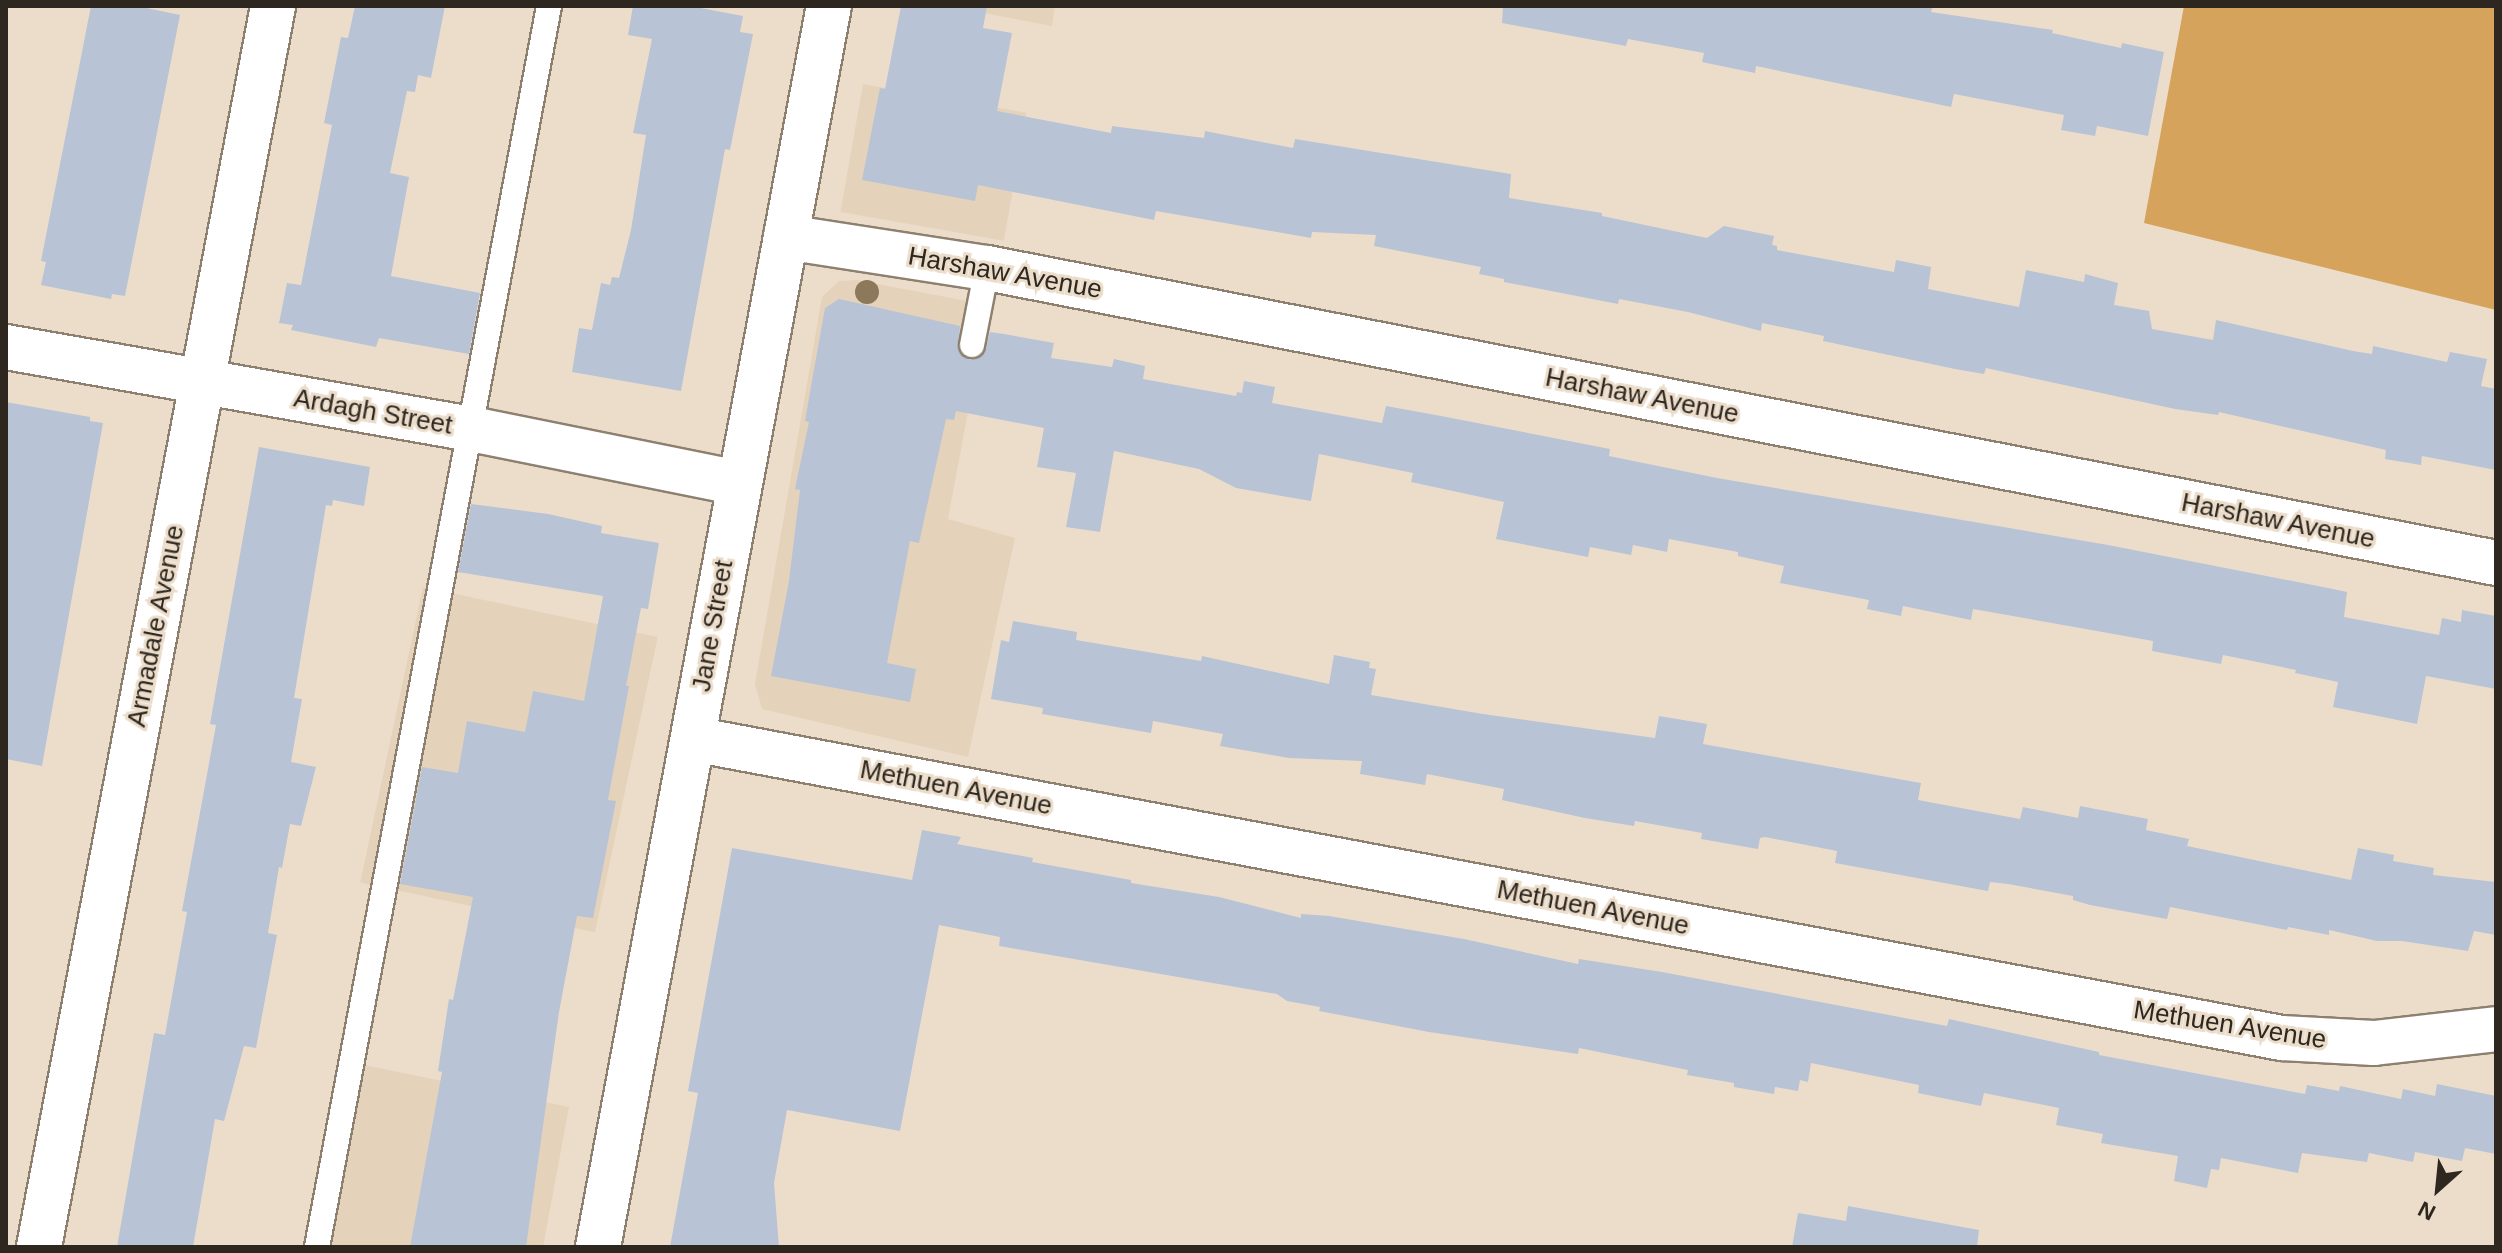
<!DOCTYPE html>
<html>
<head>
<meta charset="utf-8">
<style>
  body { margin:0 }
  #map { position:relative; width:2502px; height:1253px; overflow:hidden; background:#ecddcb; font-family:Arial,sans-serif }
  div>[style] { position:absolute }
  .built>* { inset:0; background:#e5d2ba; transform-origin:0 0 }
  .green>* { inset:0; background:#d6a35c }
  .building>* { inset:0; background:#b8c3d6 }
  .roads { filter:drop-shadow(2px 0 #8e8070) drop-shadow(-2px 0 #8e8070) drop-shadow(0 2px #8e8070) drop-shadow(0 -2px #8e8070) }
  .lane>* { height:24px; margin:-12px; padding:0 12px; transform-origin:12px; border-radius:12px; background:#fff }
  .street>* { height:44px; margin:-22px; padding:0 22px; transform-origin:22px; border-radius:22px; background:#fff }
  .secondary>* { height:44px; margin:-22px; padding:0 22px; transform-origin:22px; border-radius:22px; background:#fff }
  .trees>* { width:24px; height:24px; margin:-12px; border-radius:50%; background:#8c785b }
  span { translate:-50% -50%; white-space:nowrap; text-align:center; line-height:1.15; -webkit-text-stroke:6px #ecddcb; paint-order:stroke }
  .street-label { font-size:26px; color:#2d2720 }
  .frame { position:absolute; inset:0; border:8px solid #2d2720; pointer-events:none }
  .north { position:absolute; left:2398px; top:1149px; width:80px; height:80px; -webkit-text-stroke:6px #ecddcb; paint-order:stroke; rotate:207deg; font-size:22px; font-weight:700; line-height:32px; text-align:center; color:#2d2720 }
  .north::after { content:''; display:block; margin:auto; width:28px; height:36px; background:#2d2720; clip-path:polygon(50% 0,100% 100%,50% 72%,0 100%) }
</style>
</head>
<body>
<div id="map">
  <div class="built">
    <div style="clip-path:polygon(946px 6px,1055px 6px,1052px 26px)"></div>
    <div style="left:863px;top:84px;width:166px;height:130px;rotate:10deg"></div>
    <div style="clip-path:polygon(857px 280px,988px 305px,948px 519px,1015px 538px,968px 757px,762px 709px,755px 684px,822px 297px,839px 281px)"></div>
    <div style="left:423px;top:587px;width:240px;height:302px;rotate:12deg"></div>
    <div style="clip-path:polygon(345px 1061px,569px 1107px,543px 1247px,312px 1247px)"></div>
  </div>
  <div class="green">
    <div style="clip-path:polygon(2184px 6px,2496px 6px,2496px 310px,2144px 223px)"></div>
  </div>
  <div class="building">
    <div style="clip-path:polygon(91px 6px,137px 6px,180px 15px,125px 296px,112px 294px,111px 299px,41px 285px,46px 262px,41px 261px)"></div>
    <div style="clip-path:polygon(355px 6px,445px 6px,431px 78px,418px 75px,415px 92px,407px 91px,390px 173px,409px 177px,391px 276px,480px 293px,469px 354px,379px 338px,376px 347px,291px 330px,293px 325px,279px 323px,287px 283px,301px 285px,332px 125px,324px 123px,341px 37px,348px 38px)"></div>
    <div style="clip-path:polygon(633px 6px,690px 6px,743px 16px,740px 32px,753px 34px,730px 150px,725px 149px,681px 391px,572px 372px,579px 328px,592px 330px,601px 283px,610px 285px,612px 277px,619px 278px,631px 230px,646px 135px,633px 133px,652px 39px,628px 35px)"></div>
    <div style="clip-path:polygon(901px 6px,987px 6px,983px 28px,1012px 33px,997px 111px,1111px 133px,1112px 126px,1204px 138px,1205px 131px,1293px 148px,1295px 139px,1511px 174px,1509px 198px,1602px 213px,1602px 216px,1707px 238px,1724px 226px,1774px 236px,1772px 245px,1777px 246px,1777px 250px,1894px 272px,1896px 260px,1931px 267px,1928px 289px,2019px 307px,2026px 270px,2084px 282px,2085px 274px,2118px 283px,2114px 305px,2149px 311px,2152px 329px,2213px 340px,2216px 320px,2353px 351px,2372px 354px,2373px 346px,2447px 362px,2450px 352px,2487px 359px,2481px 386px,2496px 389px,2496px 470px,2422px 456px,2421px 465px,2385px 459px,2386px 450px,2219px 412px,2218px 415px,2175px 409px,1986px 368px,1984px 374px,1955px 369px,1823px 341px,1824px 336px,1762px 323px,1761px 331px,1688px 312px,1619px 299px,1618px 304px,1504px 282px,1504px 279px,1479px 274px,1481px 267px,1374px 246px,1376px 235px,1312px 232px,1311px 238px,1156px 211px,1154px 220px,978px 185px,975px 201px,862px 180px,880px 88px,885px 89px)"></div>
    <div style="clip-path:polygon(1503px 6px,1933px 6px,1931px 12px,2053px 30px,2052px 33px,2121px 48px,2122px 43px,2164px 52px,2148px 136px,2097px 126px,2095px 136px,2061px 130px,2064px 115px,1954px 94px,1951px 107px,1756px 66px,1755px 73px,1702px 62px,1704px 53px,1628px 39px,1626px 46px,1502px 23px)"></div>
    <div style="clip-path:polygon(839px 299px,960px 326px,958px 349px,970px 360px,984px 354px,990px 332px,1004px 334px,1054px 343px,1051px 358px,1112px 367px,1114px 359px,1145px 366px,1143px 379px,1236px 396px,1237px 392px,1242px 393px,1244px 381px,1275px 387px,1272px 403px,1382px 423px,1386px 406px,1441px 416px,1610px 449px,1609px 456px,1717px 478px,2108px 545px,2328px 588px,2347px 592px,2344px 617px,2439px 635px,2442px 618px,2461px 622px,2462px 610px,2496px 616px,2496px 689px,2426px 676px,2417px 724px,2378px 716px,2333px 707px,2338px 682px,2295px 673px,2296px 670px,2223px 655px,2221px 664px,2152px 651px,2153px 641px,1973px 609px,1971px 620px,1903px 606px,1901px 616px,1867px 609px,1869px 600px,1780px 583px,1784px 566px,1738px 556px,1738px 552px,1669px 539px,1667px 552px,1633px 545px,1631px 555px,1590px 547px,1588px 557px,1496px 539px,1504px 502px,1411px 482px,1413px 473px,1319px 454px,1311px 501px,1236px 488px,1199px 469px,1114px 451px,1100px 532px,1066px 527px,1076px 473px,1037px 467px,1044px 428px,956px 411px,954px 420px,946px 419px,919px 543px,910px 541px,887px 663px,916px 669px,910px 702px,771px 676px,789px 581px,800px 490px,795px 489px,809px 422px,805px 421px,810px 392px,825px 308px)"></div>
    <div style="clip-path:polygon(6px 402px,90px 417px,90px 421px,103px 423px,42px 766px,6px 759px)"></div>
    <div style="clip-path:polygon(259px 447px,370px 467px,364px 506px,333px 500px,332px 506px,326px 505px,294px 698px,302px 699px,291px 762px,316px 767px,301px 826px,290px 824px,282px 868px,279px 867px,268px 933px,277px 935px,256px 1048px,244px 1046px,224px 1121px,215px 1119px,193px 1247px,117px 1247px,154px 1033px,165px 1035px,187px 912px,182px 911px,216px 725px,210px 724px)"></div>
    <div style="clip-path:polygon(471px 504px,548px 514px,602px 526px,601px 533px,659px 543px,648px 609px,641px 608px,626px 686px,629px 686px,608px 800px,616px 801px,593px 918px,577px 916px,559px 1012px,526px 1247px,410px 1247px,442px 1072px,438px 1071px,449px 999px,453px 1000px,473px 897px,400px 884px,422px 767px,458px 773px,467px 721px,525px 732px,533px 691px,584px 701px,603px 596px,458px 572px)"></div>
    <div style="clip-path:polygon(1013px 621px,1077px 632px,1076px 640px,1201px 661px,1202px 656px,1329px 684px,1334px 655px,1370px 662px,1369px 668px,1376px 669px,1371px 695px,1483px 714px,1655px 738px,1659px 716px,1707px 724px,1703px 744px,1921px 783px,1918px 800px,2020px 819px,2023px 807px,2078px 818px,2080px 806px,2148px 819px,2146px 830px,2189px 839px,2187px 846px,2351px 880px,2358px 848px,2394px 855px,2393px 861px,2434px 868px,2433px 875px,2496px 882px,2496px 935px,2474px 931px,2468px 951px,2402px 941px,2377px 941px,2329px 930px,2329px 935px,2288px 927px,2287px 930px,2170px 907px,2167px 919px,2090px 905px,2073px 900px,2073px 896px,2008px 884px,1990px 882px,1988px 891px,1835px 863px,1837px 851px,1765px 837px,1760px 838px,1758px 849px,1701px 839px,1702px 833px,1635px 821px,1634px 826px,1585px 818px,1502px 800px,1504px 789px,1427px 774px,1425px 785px,1360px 774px,1362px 761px,1289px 758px,1220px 746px,1223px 734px,1153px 721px,1151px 733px,1042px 714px,1043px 708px,991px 699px,1001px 640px,1009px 642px)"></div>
    <div style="clip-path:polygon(922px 830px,961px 837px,957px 844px,1033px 858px,1032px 862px,1131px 880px,1131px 883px,1219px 897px,1301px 918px,1301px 914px,1329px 916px,1464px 939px,1578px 964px,1579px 959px,1662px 972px,1947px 1026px,1949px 1019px,2099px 1052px,2099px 1055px,2305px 1094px,2307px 1085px,2339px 1091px,2340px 1086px,2401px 1099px,2403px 1089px,2435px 1096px,2437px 1084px,2496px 1096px,2496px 1154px,2465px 1148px,2462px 1161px,2415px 1152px,2413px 1162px,2369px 1153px,2367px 1162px,2302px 1153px,2298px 1173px,2221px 1158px,2219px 1170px,2211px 1169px,2207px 1188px,2174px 1181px,2178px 1156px,2101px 1143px,2103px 1134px,2056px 1125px,2059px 1108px,1984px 1093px,1981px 1106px,1918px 1093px,1919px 1085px,1811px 1063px,1808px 1082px,1800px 1080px,1798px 1091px,1775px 1087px,1774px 1094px,1734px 1087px,1734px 1083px,1687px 1075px,1688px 1070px,1579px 1048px,1578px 1054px,1429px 1032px,1319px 1011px,1320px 1007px,1287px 1001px,1277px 994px,999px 946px,1000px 937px,939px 925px,900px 1131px,787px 1110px,774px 1183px,779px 1247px,670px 1247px,698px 1093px,688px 1091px,732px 848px,912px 880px)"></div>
    <div style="clip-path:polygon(1848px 1206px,1979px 1230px,1977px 1247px,1792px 1247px,1798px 1213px,1846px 1221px)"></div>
  </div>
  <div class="roads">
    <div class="lane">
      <div style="left:972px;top:345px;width:78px;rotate:-79deg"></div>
      <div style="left:317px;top:1247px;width:1262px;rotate:-79.41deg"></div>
    </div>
    <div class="street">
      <div style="left:786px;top:237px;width:203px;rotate:8.8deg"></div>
      <div style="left:987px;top:268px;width:1538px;rotate:11.06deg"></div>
      <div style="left:6px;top:347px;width:472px;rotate:10deg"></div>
      <div style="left:471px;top:429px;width:274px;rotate:11.4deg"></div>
      <div style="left:693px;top:739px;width:1617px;rotate:10.66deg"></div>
      <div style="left:2282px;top:1038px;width:92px;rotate:3.1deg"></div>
      <div style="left:2374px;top:1043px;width:123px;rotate:-6.5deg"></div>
      <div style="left:39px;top:1247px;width:1263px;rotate:-79.32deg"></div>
    </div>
    <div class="secondary">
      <div style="left:598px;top:1247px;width:1262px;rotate:-79.46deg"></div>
    </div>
  </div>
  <div class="trees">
    <div style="left:867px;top:292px"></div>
  </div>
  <div class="street-label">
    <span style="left:1005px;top:273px;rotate:10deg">Harshaw Avenue</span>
    <span style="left:1642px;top:396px;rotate:11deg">Harshaw Avenue</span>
    <span style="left:373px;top:412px;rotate:10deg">Ardagh Street</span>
    <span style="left:2278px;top:521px;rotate:11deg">Harshaw Avenue</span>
    <span style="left:156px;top:626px;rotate:-79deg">Armadale Avenue</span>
    <span style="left:713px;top:626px;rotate:-80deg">Jane Street</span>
    <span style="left:956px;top:788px;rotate:11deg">Methuen Avenue</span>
    <span style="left:1593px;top:908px;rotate:11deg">Methuen Avenue</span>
    <span style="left:2230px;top:1025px;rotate:9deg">Methuen Avenue</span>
  </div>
  <div class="frame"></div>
  <div class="north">N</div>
</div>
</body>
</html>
